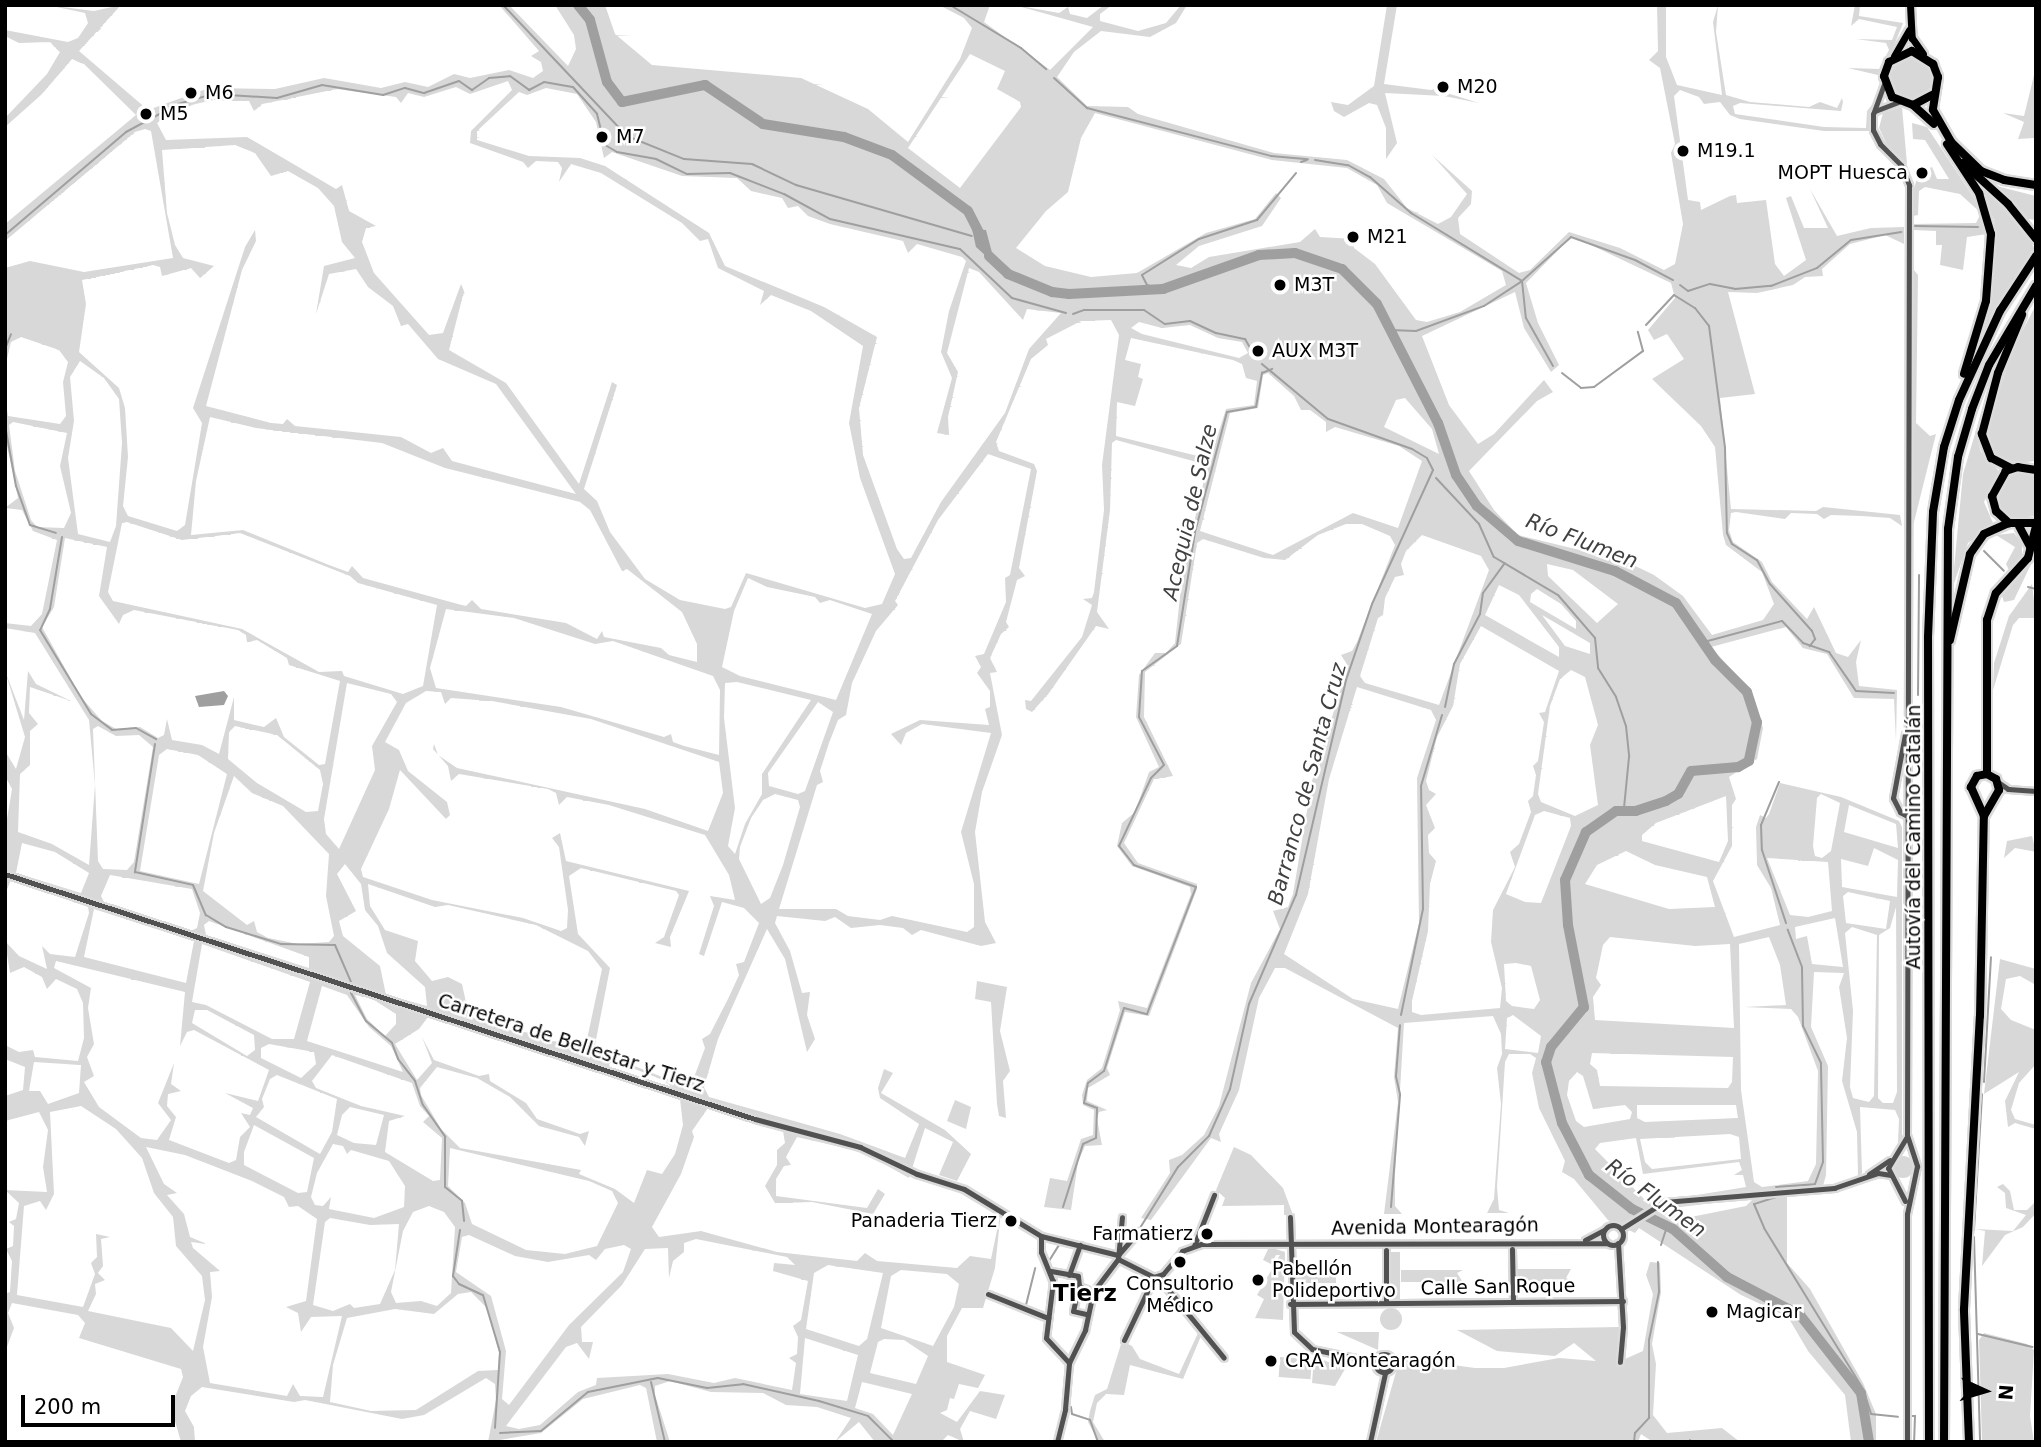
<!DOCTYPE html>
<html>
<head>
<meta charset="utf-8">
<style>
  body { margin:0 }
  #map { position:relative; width:2041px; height:1447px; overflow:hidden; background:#fff; font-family:"DejaVu Sans",sans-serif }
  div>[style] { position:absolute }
  .green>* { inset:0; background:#d8d8d8; transform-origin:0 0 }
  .round { border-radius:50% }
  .water>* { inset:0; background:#9f9f9f }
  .stream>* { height:2px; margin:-1px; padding:0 1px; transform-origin:1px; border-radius:1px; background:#9f9f9f }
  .river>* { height:10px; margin:-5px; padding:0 5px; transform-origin:5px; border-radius:5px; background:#9f9f9f }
  .roads { filter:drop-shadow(2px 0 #dbdbdb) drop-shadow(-2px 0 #dbdbdb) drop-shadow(0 2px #dbdbdb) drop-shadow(0 -2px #dbdbdb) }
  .minor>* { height:5px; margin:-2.5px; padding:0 2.5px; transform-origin:2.5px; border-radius:2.5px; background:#515151 }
  .minor>.ring { margin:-2.5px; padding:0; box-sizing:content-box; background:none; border:5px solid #515151; border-radius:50% }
  .major>* { height:7px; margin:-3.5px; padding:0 3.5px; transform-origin:3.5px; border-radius:3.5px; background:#000 }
  .highway>* { height:8px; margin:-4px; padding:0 4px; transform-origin:4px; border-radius:4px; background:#000 }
  .dots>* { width:19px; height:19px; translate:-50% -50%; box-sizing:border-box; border:4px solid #fff; border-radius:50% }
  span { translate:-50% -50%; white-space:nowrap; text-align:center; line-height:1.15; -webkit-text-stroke:5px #fff; paint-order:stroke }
  .poi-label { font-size:19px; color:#000 }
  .left { translate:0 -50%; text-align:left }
  .right { translate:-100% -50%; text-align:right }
  .street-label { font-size:19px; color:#000 }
  .water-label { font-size:21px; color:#404040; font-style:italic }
  .quarter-label { font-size:23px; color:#000; font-weight:700 }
  .frame { position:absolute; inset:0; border:7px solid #000; pointer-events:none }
  .north { position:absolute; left:1950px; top:1356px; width:70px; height:70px; -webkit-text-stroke:5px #fff; paint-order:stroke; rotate:94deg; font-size:19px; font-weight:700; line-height:28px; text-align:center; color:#000 }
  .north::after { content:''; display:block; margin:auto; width:24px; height:32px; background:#000; clip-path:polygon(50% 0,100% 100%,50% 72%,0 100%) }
  .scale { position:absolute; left:21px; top:1395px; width:154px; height:32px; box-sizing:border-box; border:4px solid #000; border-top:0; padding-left:9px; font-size:21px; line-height:24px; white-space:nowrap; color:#000; -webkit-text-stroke:5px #fff; paint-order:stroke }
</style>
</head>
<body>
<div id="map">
  <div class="green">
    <div style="clip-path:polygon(evenodd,47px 5px,94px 11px,121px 5px,79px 51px,148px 110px,209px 88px,275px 89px,324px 78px,381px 88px,405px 82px,428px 87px,454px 74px,470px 78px,509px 70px,533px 78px,543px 71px,541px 62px,531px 56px,539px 51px,499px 5px,509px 5px,568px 66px,576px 49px,574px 35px,555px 5px,605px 5px,615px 34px,652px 65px,801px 78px,868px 109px,908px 142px,960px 59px,972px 28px,964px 18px,939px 5px,990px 5px,984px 22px,1050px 70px,1093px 27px,1014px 5px,1059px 13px,1068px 7px,1070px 14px,1087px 18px,1104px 5px,1112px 5px,1100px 14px,1100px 21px,1138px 31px,1166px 23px,1181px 5px,1187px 5px,1176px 23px,1150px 37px,1101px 31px,1074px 52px,1057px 77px,1087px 106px,1128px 107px,1138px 114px,1274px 153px,1347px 160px,1384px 179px,1407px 208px,1438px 224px,1451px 217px,1467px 194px,1432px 155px,1472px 191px,1471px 204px,1458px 218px,1460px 234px,1519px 273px,1530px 270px,1569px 232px,1620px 248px,1664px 270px,1675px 264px,1683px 224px,1671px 153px,1675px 144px,1660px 68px,1649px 60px,1658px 51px,1657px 5px,1666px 5px,1666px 57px,1677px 85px,1722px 95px,1713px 22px,1718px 5px,1716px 32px,1726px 95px,1750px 102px,1809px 107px,1820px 102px,1837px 108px,1842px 98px,1843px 102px,1841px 111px,1740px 103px,1733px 106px,1735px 114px,1824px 127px,1866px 128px,1867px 111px,1875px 101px,1870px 131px,1824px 131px,1740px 119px,1730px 115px,1720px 102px,1704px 104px,1699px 97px,1680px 90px,1674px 96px,1688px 200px,1700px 202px,1701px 210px,1730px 196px,1736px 195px,1737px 203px,1766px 200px,1775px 264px,1784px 276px,1806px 260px,1786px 198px,1791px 196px,1804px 228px,1828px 228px,1810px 189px,1837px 236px,1871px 228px,1904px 227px,1904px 244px,1885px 235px,1850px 244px,1822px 269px,1823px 276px,1805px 277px,1793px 285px,1757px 293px,1728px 292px,1755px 394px,1720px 398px,1731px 509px,1816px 511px,1823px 507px,1900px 515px,1902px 526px,1890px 518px,1862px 516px,1831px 515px,1824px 519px,1817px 514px,1791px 513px,1785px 519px,1736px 512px,1731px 513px,1729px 530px,1733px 542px,1762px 562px,1772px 582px,1807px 619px,1814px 607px,1836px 653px,1848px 657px,1861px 640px,1856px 662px,1859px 686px,1897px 690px,1896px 741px,1894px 699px,1854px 698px,1827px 654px,1803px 648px,1786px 627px,1711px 647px,1751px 691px,1763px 728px,1757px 759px,1729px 777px,1736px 799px,1732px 805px,1732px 846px,1713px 881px,1734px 937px,1780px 925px,1771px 888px,1757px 865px,1756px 827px,1760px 815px,1766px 818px,1769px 814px,1780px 783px,1841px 797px,1899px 821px,1902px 827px,1902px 1139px,1898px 1143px,1899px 1119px,1895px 1110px,1860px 1107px,1862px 1173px,1858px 1176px,1857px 1132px,1842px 1081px,1847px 1038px,1839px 987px,1844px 973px,1814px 972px,1811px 1027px,1828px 1066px,1826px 1175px,1823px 1186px,1789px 1188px,1787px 1195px,1787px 1263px,1810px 1289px,1863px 1383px,1876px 1414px,1876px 1442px,1851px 1442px,1845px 1395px,1808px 1351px,1788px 1317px,1741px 1295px,1639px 1228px,1635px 1233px,1608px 1220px,1574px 1179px,1562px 1172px,1565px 1161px,1539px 1108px,1532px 1073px,1536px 1058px,1530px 1054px,1509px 1054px,1505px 1062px,1497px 1187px,1499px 1210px,1509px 1213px,1487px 1213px,1494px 1199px,1501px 1104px,1497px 1068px,1502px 1054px,1501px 1034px,1493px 1016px,1404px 1023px,1395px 1174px,1395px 1206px,1402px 1214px,1384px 1214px,1398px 1102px,1394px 1077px,1398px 1028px,1285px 968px,1275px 968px,1259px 998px,1239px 1090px,1219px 1134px,1221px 1142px,1211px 1138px,1151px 1220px,1141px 1218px,1170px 1173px,1169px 1160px,1182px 1155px,1204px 1135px,1219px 1106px,1251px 983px,1280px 929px,1273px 911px,1288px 907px,1293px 894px,1312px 781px,1348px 666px,1341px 655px,1352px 651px,1357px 642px,1395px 545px,1390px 536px,1362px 524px,1346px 524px,1318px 535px,1285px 560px,1264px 558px,1203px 539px,1197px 543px,1181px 644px,1145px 672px,1144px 717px,1173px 776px,1154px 779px,1124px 843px,1138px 863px,1197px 884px,1197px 889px,1149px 1016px,1125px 1012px,1107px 1068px,1110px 1075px,1088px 1088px,1087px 1101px,1107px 1110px,1099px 1112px,1097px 1119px,1102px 1145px,1085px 1146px,1078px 1162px,1071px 1210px,1044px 1207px,1050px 1178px,1067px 1181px,1081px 1139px,1093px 1135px,1094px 1110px,1083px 1105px,1082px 1095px,1087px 1080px,1102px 1068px,1120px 1010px,1118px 1001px,1147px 1008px,1191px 894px,1190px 887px,1132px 866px,1117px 846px,1122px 823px,1135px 812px,1149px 772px,1159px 767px,1136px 717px,1139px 675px,1155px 653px,1166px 653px,1175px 643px,1183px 569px,1207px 468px,1204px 464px,1116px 440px,1112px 443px,1110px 510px,1097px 612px,1109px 629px,1096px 626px,1049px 693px,1032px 712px,1026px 709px,1025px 700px,1031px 701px,1082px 637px,1092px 605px,1083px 599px,1092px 598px,1094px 592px,1104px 510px,1102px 465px,1119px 335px,1111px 320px,1081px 321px,1046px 339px,1048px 345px,1031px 359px,996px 442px,999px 451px,1034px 464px,1037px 471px,1019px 568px,1025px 576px,1017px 580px,1006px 622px,1009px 627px,1001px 634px,990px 658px,997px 672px,990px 673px,1002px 735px,982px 792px,975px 832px,985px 922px,996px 943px,981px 946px,921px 930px,912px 935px,903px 928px,880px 925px,851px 928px,835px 917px,825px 921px,777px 916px,775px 923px,790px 951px,802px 993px,810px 992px,807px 1015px,815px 1039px,807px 1052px,785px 959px,767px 929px,718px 1039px,704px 1087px,709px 1097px,840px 1134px,905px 1158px,919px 1124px,880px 1098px,878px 1088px,884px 1069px,893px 1073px,881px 1093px,945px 1130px,971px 1154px,957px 1181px,939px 1175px,953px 1142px,925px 1128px,909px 1178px,863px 1152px,797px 1137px,786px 1157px,791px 1165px,784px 1166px,776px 1179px,776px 1196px,867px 1208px,878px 1189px,885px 1194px,873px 1214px,812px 1202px,775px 1203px,765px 1186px,777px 1165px,777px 1150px,785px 1143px,783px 1131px,708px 1108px,692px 1131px,694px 1137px,681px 1174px,652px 1227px,659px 1237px,701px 1231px,777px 1252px,857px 1261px,865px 1253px,877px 1261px,957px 1268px,970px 1256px,991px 1259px,1001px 1211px,995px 1268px,983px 1308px,962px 1308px,947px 1336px,947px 1362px,985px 1375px,978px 1388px,959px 1384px,954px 1399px,950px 1398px,947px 1410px,940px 1413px,957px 1422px,980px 1391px,1005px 1395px,996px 1419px,970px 1411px,960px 1429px,964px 1442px,948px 1435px,941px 1442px,875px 1442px,859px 1422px,835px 1442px,851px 1418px,817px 1407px,786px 1405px,763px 1393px,711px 1392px,670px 1381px,655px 1386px,655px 1395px,670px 1442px,657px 1442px,646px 1388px,640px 1385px,583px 1399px,541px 1433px,488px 1442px,496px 1400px,495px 1384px,486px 1378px,424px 1415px,402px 1419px,305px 1400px,294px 1402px,202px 1387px,191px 1396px,185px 1411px,194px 1427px,195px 1442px,181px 1442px,171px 1407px,183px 1377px,181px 1369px,79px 1338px,85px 1323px,78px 1315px,12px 1303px,8px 1313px,14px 1328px,5px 1352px,5px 1294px,10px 1292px,12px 1261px,6px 1249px,13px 1246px,14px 1226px,9px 1222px,16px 1219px,19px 1203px,5px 1190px,47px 1192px,43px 1167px,48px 1130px,39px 1112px,5px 1121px,5px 1096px,23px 1090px,25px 1067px,5px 1059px,5px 1045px,19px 1052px,33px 1050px,35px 1057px,78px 1061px,84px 1038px,83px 1003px,77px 989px,56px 979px,47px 989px,42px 977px,24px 967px,10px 973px,5px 941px,19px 956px,47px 969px,42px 946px,50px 954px,75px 957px,89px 913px,88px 907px,11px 880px,5px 894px,5px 831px,12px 789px,5px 776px,5px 751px,16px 769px,25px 737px,5px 671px,24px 720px,28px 671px,36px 684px,71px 701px,30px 687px,29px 713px,38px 724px,30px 731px,30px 765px,20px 774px,18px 832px,52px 844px,89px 865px,95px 785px,89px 720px,35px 633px,5px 628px,5px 623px,31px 626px,42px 614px,57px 540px,33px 531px,22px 510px,5px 508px,18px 498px,5px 436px,5px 397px,8px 416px,60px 424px,66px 416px,63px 382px,68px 362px,59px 350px,21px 337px,11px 342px,5px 367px,5px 268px,30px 261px,84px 272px,173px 258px,151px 131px,145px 129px,135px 132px,5px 241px,5px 224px,136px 115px,84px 64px,72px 59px,41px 95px,5px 127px,5px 118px,47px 74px,60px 52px,50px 42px,19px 43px,5px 36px,5px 30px,68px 42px,78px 38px,88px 23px,85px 13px,47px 5px,970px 54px,1005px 71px,997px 89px,1020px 102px,1021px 107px,960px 188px,908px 148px,970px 54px,47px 5px,508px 81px,512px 90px,471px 131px,470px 143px,523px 162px,528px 168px,536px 161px,558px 162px,562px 168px,559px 182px,571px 164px,601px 173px,682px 223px,700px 241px,708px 239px,718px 268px,764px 291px,760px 305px,771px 295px,811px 311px,863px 346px,849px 423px,860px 478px,895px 574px,882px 604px,865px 608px,746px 573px,731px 607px,725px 609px,680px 600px,645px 579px,610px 532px,597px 501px,584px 489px,617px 385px,612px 382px,579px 484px,506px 383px,449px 350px,464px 291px,461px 284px,443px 333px,429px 335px,374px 273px,362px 242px,366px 228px,376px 226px,349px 211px,342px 185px,336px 189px,247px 137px,166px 140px,157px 123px,181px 107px,214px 100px,249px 101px,254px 111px,262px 104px,337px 89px,396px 97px,401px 103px,408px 93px,424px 97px,456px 87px,470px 94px,508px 81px,47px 5px,546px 88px,577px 94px,596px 122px,604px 158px,612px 152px,682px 176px,737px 178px,751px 191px,782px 198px,788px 208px,798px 206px,808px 216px,830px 224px,903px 241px,908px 253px,917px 244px,962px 257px,966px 261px,949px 311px,941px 352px,952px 378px,937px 433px,949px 435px,948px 417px,958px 372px,947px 353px,969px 268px,979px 272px,1023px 320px,1027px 309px,1061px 313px,1029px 349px,1005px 413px,941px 502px,911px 558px,904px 559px,897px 549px,863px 455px,859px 408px,877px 337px,824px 307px,725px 266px,709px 233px,605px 166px,580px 158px,529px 156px,477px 140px,477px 131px,519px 92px,527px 95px,546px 88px,47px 5px,1095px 113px,1272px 160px,1347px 168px,1377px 185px,1387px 203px,1502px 271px,1506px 285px,1460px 312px,1427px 322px,1416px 320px,1375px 264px,1354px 248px,1354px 239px,1320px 237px,1315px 229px,1300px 242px,1209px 257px,1191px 268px,1176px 265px,1199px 246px,1262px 226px,1281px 198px,1276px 193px,1255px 219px,1206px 233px,1137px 273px,1091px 277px,1045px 266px,1016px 248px,1046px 211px,1068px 192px,1081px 138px,1095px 113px,47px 5px,235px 145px,255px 153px,271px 176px,288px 171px,318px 188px,334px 206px,342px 242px,355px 258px,324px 266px,316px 314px,329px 274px,356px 269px,368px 287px,393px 306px,401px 326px,408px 324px,438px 359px,496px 384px,576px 494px,452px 461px,443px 448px,431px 453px,401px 437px,295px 426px,287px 419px,283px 424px,271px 423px,206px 406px,242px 270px,256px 241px,255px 230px,245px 247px,193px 408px,202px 423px,185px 525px,177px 531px,128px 516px,123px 506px,128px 457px,125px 408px,119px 388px,79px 352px,86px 304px,82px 280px,153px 265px,160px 267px,162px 276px,191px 268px,200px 278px,214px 266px,183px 258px,175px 245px,167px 213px,162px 150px,235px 145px,47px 5px,1572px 236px,1671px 283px,1675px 298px,1648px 330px,1654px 340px,1667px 334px,1684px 359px,1652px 379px,1701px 426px,1715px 447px,1723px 535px,1726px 545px,1762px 572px,1774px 604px,1763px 620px,1712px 635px,1683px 596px,1654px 575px,1625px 561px,1518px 535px,1494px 510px,1469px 471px,1537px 401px,1553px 392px,1544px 380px,1494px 434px,1478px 444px,1449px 405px,1422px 336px,1515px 292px,1524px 328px,1551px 372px,1559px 365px,1538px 323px,1526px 283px,1572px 236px,47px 5px,1139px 322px,1162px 328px,1190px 325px,1218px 338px,1242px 342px,1248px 353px,1239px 358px,1142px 334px,1131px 328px,1139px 322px,47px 5px,1131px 338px,1233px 360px,1242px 364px,1246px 378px,1257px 381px,1254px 405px,1226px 409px,1210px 459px,1116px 436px,1117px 402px,1135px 406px,1143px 379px,1138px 377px,1141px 364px,1125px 360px,1131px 338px,47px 5px,80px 361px,104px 378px,119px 399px,122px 443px,116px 526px,110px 542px,78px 534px,68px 458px,74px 421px,70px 377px,80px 361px,47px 5px,1268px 373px,1294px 396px,1301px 410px,1310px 410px,1326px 422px,1326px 432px,1335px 427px,1399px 446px,1422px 461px,1398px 528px,1353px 513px,1273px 555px,1200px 531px,1230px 413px,1258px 408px,1263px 375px,1268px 373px,47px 5px,1405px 398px,1432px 429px,1439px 454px,1384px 427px,1396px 400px,1405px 398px,47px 5px,210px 417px,256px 428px,382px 443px,445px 468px,580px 502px,590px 510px,622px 571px,627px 569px,682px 612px,697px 644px,697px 662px,669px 655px,661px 648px,604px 637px,602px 631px,597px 639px,566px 623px,481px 609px,472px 600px,466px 606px,458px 604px,363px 578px,352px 566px,348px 572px,329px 565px,243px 530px,191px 535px,196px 481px,210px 417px,47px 5px,13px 422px,67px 433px,60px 466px,71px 513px,64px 528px,37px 527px,31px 520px,15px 471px,9px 425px,13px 422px,47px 5px,988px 454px,1031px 469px,1010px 575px,1005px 578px,1006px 602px,984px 654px,975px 656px,981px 667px,977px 673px,990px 691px,990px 707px,985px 709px,989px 725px,920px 720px,891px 734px,901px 745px,906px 733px,922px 724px,991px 733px,961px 832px,974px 884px,974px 927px,967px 932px,892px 916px,880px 920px,848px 916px,836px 909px,779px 909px,817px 785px,823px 782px,820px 771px,829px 743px,838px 720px,846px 715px,852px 683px,876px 631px,898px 605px,895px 601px,938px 520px,988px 454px,47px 5px,127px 522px,182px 540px,240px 533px,350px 576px,358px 583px,437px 605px,423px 686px,403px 694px,344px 676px,342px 671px,319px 672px,242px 629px,113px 601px,108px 592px,122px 523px,127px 522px,47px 5px,1422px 535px,1481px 556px,1489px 570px,1439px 705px,1365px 683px,1360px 676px,1378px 618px,1383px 615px,1385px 598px,1395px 577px,1404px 575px,1401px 564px,1406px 551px,1422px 535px,47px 5px,65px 538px,107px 547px,99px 596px,119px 624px,123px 615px,134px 610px,238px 630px,246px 635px,247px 642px,257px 640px,287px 658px,289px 665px,340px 681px,325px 764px,319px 765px,284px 737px,276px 718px,264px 727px,234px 720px,234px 697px,219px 754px,202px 745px,172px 740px,167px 719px,164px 735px,158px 738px,140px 727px,116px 729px,102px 721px,81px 697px,42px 627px,54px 607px,65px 538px,47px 5px,1547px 564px,1573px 570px,1618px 604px,1597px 623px,1548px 576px,1547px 564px,47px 5px,748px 578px,767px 587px,815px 597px,820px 603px,830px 600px,872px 614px,836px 700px,740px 676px,722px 667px,734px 611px,748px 578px,47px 5px,1499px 585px,1519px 595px,1559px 647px,1559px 657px,1485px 615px,1499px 585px,47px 5px,1537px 589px,1561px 604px,1576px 621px,1576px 629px,1530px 602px,1531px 594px,1537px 589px,47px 5px,446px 609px,514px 618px,595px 644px,613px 641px,713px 676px,720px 690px,719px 755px,684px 746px,673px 742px,671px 734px,664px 737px,561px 707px,436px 688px,430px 668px,446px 609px,47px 5px,1542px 615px,1590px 643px,1590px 654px,1565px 646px,1542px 615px,47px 5px,1481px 626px,1559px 671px,1545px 712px,1539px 713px,1544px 722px,1538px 761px,1533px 766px,1536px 775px,1533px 796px,1528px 801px,1531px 812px,1519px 844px,1510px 852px,1515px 867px,1493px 910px,1491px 942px,1502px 988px,1500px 1008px,1421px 1015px,1412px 1012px,1412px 1001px,1428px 931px,1430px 884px,1436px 861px,1429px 853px,1428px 835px,1435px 828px,1426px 805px,1436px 794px,1429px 790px,1426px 781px,1437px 737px,1453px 706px,1460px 664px,1481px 626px,47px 5px,1571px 670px,1585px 677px,1598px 725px,1590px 745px,1598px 805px,1575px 816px,1541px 802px,1538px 794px,1550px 706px,1560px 679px,1571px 670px,47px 5px,737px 682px,811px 700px,762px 774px,762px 794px,745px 824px,735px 854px,728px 846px,735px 808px,724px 718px,725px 683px,737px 682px,47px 5px,347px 683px,391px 694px,397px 702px,372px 746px,375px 770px,339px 849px,326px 834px,324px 819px,347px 683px,47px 5px,1357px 687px,1431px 710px,1436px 720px,1417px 778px,1419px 923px,1398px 1009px,1353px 999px,1284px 954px,1308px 894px,1329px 779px,1357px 687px,47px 5px,426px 691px,441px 692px,445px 704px,451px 698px,492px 701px,591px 719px,719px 762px,723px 793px,708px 831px,645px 809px,457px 768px,438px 755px,434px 744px,433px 749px,448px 766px,451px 781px,459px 774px,548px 789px,556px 793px,559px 805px,567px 797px,609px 805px,705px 835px,729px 875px,735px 900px,710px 896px,714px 906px,699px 954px,704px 956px,722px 902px,744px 908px,759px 923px,744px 962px,736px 964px,739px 975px,728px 999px,710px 1034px,702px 1039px,705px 1048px,690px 1088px,594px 1050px,610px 968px,578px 934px,569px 876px,581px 868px,676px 891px,679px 895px,664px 937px,655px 943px,671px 947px,670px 937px,689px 891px,566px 861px,560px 833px,552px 838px,559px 847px,568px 910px,567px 928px,561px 931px,523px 918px,432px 900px,363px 877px,361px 869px,389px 809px,400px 770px,446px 819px,450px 815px,447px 802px,408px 771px,399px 750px,385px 742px,406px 703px,426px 691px,47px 5px,818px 702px,833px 712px,805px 791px,798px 794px,769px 786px,768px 773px,818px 702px,47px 5px,98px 726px,116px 736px,139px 735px,153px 747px,134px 862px,127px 870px,103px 869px,98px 861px,93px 729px,98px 726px,47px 5px,235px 726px,277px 735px,320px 770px,323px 784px,318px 811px,306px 812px,257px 783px,228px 759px,229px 732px,235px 726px,47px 5px,167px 749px,198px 755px,227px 774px,199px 884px,140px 871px,159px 755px,167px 749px,47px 5px,234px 776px,252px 793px,283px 806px,329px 854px,326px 896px,334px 936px,329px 942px,298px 944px,268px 938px,257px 932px,254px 921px,247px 925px,203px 891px,214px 833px,234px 776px,47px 5px,775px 794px,798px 800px,800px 807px,783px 865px,770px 898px,761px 904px,739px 859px,740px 847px,751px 818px,763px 800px,775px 794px,47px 5px,1821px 794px,1840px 803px,1831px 851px,1822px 858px,1815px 856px,1813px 846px,1817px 798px,1821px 794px,47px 5px,1726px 796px,1728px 841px,1719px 862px,1642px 841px,1642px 835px,1656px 823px,1726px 796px,47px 5px,1849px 805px,1896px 824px,1898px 848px,1844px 832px,1849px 805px,47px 5px,1544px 811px,1570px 818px,1571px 826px,1541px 903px,1525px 902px,1506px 894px,1535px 815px,1544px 811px,47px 5px,22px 843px,55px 852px,89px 873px,81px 893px,16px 873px,22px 843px,47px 5px,1874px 848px,1898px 860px,1897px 897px,1842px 887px,1841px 859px,1868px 866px,1874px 848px,47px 5px,1626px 851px,1655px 865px,1707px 877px,1715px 907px,1669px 909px,1585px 884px,1597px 865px,1626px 851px,47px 5px,1767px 858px,1828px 862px,1832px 911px,1808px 917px,1790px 915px,1767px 858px,47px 5px,345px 864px,361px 884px,365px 910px,378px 926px,387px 953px,425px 987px,427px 1006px,386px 995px,380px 966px,343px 936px,339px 921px,356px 911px,337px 874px,345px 864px,47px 5px,110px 875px,192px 889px,200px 913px,197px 928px,191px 931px,105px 904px,101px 896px,110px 875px,47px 5px,368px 884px,435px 907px,448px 905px,536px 925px,588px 951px,602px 969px,586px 1044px,551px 1041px,545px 1035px,502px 1029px,469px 1016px,462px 984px,448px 977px,432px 981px,415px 961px,418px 941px,385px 930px,370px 906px,368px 884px,47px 5px,1848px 892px,1890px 901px,1886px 929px,1846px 923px,1843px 896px,1848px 892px,47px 5px,1896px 907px,1897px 1092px,1893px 1103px,1883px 1103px,1878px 1098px,1879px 935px,1890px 928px,1896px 907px,47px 5px,94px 909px,194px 941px,186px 983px,84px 957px,94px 909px,47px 5px,1835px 918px,1843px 967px,1812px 964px,1807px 936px,1796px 939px,1795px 927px,1835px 918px,47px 5px,209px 921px,309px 957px,309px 968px,206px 935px,204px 925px,209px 921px,47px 5px,1852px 927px,1877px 935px,1874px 1096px,1869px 1102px,1853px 1098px,1850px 1087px,1853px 1011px,1845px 933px,1852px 927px,47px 5px,1610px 937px,1695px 946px,1730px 944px,1734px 1028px,1595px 1020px,1593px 997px,1601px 985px,1596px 978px,1603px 945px,1610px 937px,47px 5px,1769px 937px,1780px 965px,1786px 1005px,1744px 1007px,1791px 1009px,1798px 1017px,1818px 1071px,1816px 1164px,1808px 1181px,1762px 1187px,1754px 1182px,1741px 1090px,1739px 944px,1769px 937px,47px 5px,202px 944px,310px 982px,294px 1039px,272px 1039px,206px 1005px,192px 1002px,202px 944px,47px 5px,56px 961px,185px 992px,180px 1046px,187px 1032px,194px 1030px,269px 1070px,258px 1101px,225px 1093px,253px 1108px,250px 1115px,241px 1113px,250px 1127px,240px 1137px,236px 1160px,229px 1163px,169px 1140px,176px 1117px,167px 1106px,168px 1094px,181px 1091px,171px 1084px,174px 1063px,158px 1103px,171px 1120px,157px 1140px,141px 1138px,99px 1107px,84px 1082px,94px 1076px,87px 1057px,94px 1044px,88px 1008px,91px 988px,54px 968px,56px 961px,47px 5px,1516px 963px,1531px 966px,1540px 1000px,1534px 1009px,1512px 1006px,1506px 1001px,1504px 964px,1516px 963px,47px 5px,322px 986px,347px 995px,369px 1027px,391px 1046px,403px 1072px,307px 1041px,322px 986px,47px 5px,355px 995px,371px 998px,396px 1014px,396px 1024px,385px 1036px,367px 1019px,355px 995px,47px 5px,195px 1010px,207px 1010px,254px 1035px,255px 1050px,247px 1056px,192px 1023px,195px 1010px,47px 5px,1513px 1015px,1541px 1036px,1538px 1053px,1505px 1049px,1507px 1018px,1513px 1015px,47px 5px,428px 1017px,680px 1099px,683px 1125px,675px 1154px,662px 1174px,647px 1170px,634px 1203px,615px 1189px,579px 1174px,581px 1170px,460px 1148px,441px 1129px,421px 1095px,420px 1088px,437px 1067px,477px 1078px,510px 1097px,539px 1126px,579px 1137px,585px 1146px,589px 1131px,580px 1134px,537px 1119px,526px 1103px,490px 1081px,489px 1074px,479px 1076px,434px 1060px,422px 1037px,432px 1063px,417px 1080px,395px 1044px,419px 1029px,428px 1017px,47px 5px,269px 1044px,314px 1052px,316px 1064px,301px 1078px,261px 1058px,261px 1048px,269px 1044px,47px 5px,1592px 1053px,1733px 1057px,1732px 1082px,1728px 1088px,1600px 1086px,1597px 1070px,1590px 1064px,1592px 1053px,47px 5px,332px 1055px,412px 1083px,420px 1106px,429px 1116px,423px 1122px,442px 1138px,440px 1180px,433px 1181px,385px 1152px,389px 1121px,405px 1116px,361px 1106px,316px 1088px,312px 1081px,332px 1055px,47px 5px,614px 1061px,658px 1078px,677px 1090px,611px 1070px,609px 1064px,614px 1061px,47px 5px,34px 1062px,81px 1065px,79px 1093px,48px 1104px,40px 1091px,29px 1091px,34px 1062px,47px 5px,1577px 1072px,1583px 1076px,1593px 1109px,1625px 1105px,1632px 1112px,1630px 1119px,1584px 1127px,1576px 1121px,1567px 1095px,1569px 1081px,1577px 1072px,47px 5px,277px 1075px,337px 1099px,332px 1132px,320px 1154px,256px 1117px,264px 1107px,262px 1099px,270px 1079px,277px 1075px,47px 5px,1637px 1105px,1736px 1105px,1738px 1118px,1645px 1122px,1637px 1118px,1637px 1105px,47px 5px,81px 1106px,116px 1129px,142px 1158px,154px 1193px,173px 1217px,176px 1246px,202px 1276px,205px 1300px,193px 1351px,171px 1328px,88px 1311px,96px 1294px,95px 1284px,105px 1280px,98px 1273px,103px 1266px,101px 1239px,110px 1237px,96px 1234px,97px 1257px,91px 1263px,95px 1274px,83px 1307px,17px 1295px,24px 1206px,40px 1201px,46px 1210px,54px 1194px,50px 1112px,81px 1106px,47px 5px,350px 1107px,384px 1115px,376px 1145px,354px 1143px,337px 1135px,342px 1115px,350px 1107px,47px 5px,254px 1125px,314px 1158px,307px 1192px,298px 1193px,244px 1165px,244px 1152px,254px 1125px,47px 5px,1730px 1134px,1739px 1137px,1741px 1159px,1652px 1169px,1645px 1162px,1640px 1139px,1730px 1134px,47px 5px,1636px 1138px,1643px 1174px,1739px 1162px,1742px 1170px,1734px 1175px,1743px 1175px,1746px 1187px,1648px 1203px,1595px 1149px,1600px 1143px,1636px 1138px,47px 5px,333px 1144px,343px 1146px,347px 1154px,351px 1150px,389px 1161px,405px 1186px,404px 1207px,374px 1218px,329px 1209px,331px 1197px,323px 1206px,315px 1205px,311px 1197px,317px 1173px,333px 1144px,47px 5px,146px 1147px,185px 1155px,252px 1181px,284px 1197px,289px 1207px,298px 1206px,317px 1219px,306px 1301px,286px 1307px,298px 1313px,301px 1332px,311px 1317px,342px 1316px,323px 1397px,300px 1396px,293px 1384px,287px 1396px,210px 1383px,203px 1347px,212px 1297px,210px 1272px,220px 1271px,193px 1248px,191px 1242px,207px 1244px,190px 1237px,184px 1214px,167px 1195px,177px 1193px,164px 1184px,146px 1147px,47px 5px,450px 1148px,589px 1181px,612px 1191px,618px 1203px,597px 1246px,565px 1254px,526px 1250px,472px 1224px,465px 1203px,448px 1186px,450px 1148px,47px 5px,1754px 1198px,1746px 1206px,1681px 1219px,1664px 1209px,1754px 1198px,47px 5px,429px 1206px,444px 1212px,455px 1227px,451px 1293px,437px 1306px,421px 1301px,396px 1303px,391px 1292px,403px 1231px,413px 1212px,429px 1206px,47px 5px,330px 1218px,370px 1225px,399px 1224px,395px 1270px,380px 1304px,354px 1308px,350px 1304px,333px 1311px,313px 1305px,325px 1222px,330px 1218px,47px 5px,469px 1235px,515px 1256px,548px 1262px,589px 1255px,596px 1260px,605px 1249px,624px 1245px,631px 1249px,623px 1272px,569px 1325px,509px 1405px,502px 1399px,506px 1351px,491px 1296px,456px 1272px,462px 1237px,469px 1235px,47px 5px,696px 1239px,787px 1257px,795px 1265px,774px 1263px,773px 1271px,808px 1281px,801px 1320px,793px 1326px,798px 1337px,797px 1354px,789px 1358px,796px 1363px,792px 1390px,735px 1378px,714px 1383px,668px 1374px,597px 1378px,596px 1385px,578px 1392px,540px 1425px,519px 1429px,506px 1426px,566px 1347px,577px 1343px,589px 1359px,593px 1342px,582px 1342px,581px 1327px,622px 1285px,645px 1249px,668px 1248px,669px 1278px,673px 1261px,684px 1252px,684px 1243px,696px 1239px,47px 5px,828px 1265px,883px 1273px,867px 1339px,859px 1346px,806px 1329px,814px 1273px,828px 1265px,47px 5px,901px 1270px,947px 1274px,959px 1284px,954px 1307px,933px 1346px,881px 1328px,891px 1276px,901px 1270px,47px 5px,471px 1292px,487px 1308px,499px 1353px,498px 1370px,478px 1371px,416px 1410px,371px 1411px,330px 1402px,333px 1365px,347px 1318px,395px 1309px,434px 1314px,458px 1294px,471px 1292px,47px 5px,805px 1338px,858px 1355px,847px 1401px,800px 1394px,805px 1338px,47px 5px,884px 1339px,904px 1340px,928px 1356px,916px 1384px,870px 1373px,878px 1342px,884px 1339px,47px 5px,862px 1382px,912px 1394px,893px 1435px,873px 1414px,855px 1408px,862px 1382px)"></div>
    <div style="clip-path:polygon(1387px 5px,1397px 5px,1384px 84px,1431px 90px,1450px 84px,1450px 94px,1479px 103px,1444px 96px,1385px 93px,1397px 143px,1386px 159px,1386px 128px,1377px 105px,1369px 103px,1344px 117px,1334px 111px,1331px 102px,1348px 105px,1374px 86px)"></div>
    <div style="clip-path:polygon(1855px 5px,1860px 5px,1859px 16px,1903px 23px,1882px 76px,1848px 68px,1879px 69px,1889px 50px,1886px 43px,1856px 39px,1892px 40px,1897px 27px,1859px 19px,1851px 26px)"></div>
    <div class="round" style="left:1890px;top:58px;width:42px;height:42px"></div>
    <div style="clip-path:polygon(2036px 67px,2034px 138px,2018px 139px,2024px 122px,2003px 113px,2024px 116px)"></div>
    <div style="clip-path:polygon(1902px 107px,1907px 164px,1887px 145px,1879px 128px,1883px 113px)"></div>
    <div style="clip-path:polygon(1912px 123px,1927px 127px,1982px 210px,1987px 234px,1967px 237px,1963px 270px,1940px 265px,1942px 245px,1936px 245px,1936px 231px,1914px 230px,1913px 224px,1976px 223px,1981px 213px,1960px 194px,1925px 187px,1919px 191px,1918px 215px,1913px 216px,1913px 191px,1918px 176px,1931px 180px,1925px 176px,1925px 170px,1932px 167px,1937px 179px,1949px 179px,1925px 140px,1913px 139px)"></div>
    <div style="clip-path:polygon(1978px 184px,2011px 215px,2036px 250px,1976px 351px,1988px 309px,1996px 240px,1994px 220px)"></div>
    <div style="clip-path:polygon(1996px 186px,2036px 196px,2036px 220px,2028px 219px)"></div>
    <div style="clip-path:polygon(1913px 269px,1918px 275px,1916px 423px,1930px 436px,1936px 434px,1912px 530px)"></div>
    <div style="clip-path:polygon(2036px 305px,2036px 461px,2014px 463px,1997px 456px,1987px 433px,2011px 352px)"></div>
    <div style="clip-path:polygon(1992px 377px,1977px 438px,1981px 452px,1999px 471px,1984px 502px,1993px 523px,1968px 543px,1952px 589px,1963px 474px)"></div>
    <div style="clip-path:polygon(2026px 472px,2036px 476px,2036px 516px,2013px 519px,2001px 509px,1997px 494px,2010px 475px)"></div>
    <div style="clip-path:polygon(2014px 533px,2022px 543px,2022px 556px,2009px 570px,2006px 564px,2015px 547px,1996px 535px)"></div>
    <div style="clip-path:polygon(2032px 562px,2014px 600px,2004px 602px,2001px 593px)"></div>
    <div style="clip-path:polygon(2032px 584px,2036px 618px,2019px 618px,2013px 625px,1993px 690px,1994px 663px,2009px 616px)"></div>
    <div style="clip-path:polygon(2032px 836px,2036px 852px,2015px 848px,2004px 858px,2007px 841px)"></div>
    <div style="clip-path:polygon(2000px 959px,2036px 969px,2034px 984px,2020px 976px,2006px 979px,2001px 1009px,2011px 1020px,2036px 1030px,2036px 1064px,2019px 1083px,2011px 1110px,2015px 1119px,2036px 1125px,2036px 1129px,2015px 1123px,2008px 1127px,2005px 1101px,2019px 1072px,1984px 1094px)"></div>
    <div style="clip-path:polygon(977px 981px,1007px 987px,1000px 1031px,1010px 1071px,1003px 1081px,1006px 1118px,999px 1116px,997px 1104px,991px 1002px,975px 999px)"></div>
    <div style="clip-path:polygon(955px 1100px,971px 1107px,966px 1129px,947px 1121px)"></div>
    <div style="clip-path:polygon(1234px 1147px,1251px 1155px,1283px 1188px,1293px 1215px,1284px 1215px,1284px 1205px,1222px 1206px,1225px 1198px,1216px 1190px)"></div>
    <div class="round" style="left:1892px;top:1156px;width:22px;height:22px"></div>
    <div style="clip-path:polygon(2003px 1184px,2010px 1191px,2014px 1210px,2027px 1210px,2036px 1201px,2036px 1213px,2023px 1227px,2005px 1235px,1982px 1266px,1985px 1231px,1975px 1229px,2013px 1231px,2026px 1215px,2006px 1208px,2005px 1193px,1997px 1187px)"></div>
    <div style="clip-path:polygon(1269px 1247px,1285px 1252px,1283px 1320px,1255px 1318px,1264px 1299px,1257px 1295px,1280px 1255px,1276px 1255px,1271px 1264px,1263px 1260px)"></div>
    <div style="left:1388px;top:1252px;width:12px;height:49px"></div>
    <div style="clip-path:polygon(1650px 1262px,1660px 1263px,1661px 1292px,1652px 1344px,1656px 1364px,1653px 1415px,1667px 1433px,1722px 1428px,1740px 1442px,1653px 1442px,1641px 1434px,1638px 1442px,1376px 1442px,1398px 1365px,1396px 1357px,1475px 1368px,1504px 1368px,1559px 1358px,1596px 1361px,1574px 1343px,1555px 1356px,1497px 1351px,1457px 1330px,1619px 1327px,1616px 1363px,1643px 1351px,1653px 1294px,1646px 1275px)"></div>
    <div style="clip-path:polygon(1516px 1269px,1571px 1269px,1566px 1278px,1572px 1281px,1516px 1282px)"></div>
    <div style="left:1336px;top:1270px;width:13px;height:42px;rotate:90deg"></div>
    <div style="clip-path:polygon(1401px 1270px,1463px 1270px,1457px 1273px,1463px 1282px,1401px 1282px)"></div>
    <div class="round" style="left:1380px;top:1308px;width:22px;height:22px"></div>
    <div style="clip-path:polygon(1337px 1332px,1379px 1332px,1378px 1350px)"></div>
    <div style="clip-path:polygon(1198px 1333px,1201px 1336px,1183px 1379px,1130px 1365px,1124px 1395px,1106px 1394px,1097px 1403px,1093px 1422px,1105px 1442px,1099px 1442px,1088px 1422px,1090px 1411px,1095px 1395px,1107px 1389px,1122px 1341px,1132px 1346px,1140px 1359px,1179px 1374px)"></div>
    <div style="clip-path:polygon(1984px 1333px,2027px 1344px,2034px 1350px,2030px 1416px,2034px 1442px,1982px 1442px,1979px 1340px)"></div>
    <div style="clip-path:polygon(1314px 1356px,1345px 1369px,1335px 1386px,1312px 1383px)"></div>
    <div style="left:1280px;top:1357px;width:32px;height:20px;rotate:4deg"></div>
  </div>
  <div class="water">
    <div style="clip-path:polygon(972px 229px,986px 230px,995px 264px,976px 247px)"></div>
    <div style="clip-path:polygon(224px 691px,228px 696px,224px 705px,199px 707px,195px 696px)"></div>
  </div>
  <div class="stream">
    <div style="left:503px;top:5px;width:180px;rotate:46.6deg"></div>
    <div style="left:627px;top:136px;width:61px;rotate:22deg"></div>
    <div style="left:684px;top:159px;width:68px;rotate:4.2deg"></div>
    <div style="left:752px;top:164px;width:49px;rotate:25.5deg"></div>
    <div style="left:796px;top:185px;width:183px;rotate:16.2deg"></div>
    <div style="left:950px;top:5px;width:83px;rotate:31.2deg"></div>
    <div style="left:1021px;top:48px;width:33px;rotate:40deg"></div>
    <div style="left:1054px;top:78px;width:45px;rotate:42.3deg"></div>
    <div style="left:1087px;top:108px;width:190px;rotate:14.6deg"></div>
    <div style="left:1271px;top:156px;width:37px;rotate:5deg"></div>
    <div style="left:1315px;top:160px;width:33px;rotate:9deg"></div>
    <div style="left:1348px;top:165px;width:25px;rotate:29deg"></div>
    <div style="left:1370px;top:177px;width:55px;rotate:41.3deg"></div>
    <div style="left:1411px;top:213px;width:130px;rotate:31.5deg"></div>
    <div style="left:1522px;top:281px;width:37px;rotate:84deg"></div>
    <div style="left:1526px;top:318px;width:55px;rotate:60.6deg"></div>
    <div style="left:1301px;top:162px;width:6px;rotate:-18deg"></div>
    <div style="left:1915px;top:226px;width:63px;rotate:0.9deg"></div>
    <div style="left:5px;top:235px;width:159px;rotate:-40.4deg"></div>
    <div style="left:126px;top:132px;width:59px;rotate:-28.3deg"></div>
    <div style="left:178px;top:104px;width:35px;rotate:-16deg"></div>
    <div style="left:212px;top:94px;width:65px;rotate:3.5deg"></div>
    <div style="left:277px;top:98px;width:47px;rotate:-16.1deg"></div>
    <div style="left:322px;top:85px;width:62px;rotate:9.3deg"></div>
    <div style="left:383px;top:95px;width:23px;rotate:-18deg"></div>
    <div style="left:405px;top:88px;width:20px;rotate:15deg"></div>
    <div style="left:424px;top:93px;width:37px;rotate:-19deg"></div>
    <div style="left:459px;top:81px;width:16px;rotate:35deg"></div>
    <div style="left:472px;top:90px;width:21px;rotate:-35deg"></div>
    <div style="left:489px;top:78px;width:21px;rotate:-5deg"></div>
    <div style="left:510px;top:76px;width:24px;rotate:36deg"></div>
    <div style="left:529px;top:90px;width:17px;rotate:-28deg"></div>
    <div style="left:544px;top:82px;width:29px;rotate:10deg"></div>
    <div style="left:573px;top:87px;width:36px;rotate:48deg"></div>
    <div style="left:597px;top:114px;width:32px;rotate:76deg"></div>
    <div style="left:605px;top:145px;width:14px;rotate:30deg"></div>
    <div style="left:617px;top:152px;width:40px;rotate:10deg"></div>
    <div style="left:656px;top:159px;width:34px;rotate:26deg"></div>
    <div style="left:687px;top:174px;width:43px;rotate:-1.3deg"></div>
    <div style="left:730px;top:173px;width:58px;rotate:21.3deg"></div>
    <div style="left:784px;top:194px;width:52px;rotate:28.5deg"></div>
    <div style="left:830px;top:219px;width:133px;rotate:13deg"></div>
    <div style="left:960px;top:249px;width:71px;rotate:43.3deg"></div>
    <div style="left:1012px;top:298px;width:56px;rotate:15.5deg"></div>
    <div style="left:1680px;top:285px;width:10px;rotate:37deg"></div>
    <div style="left:1688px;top:291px;width:23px;rotate:-18deg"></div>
    <div style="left:1710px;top:284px;width:25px;rotate:11deg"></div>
    <div style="left:1735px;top:289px;width:36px;rotate:-5deg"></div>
    <div style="left:1771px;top:286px;width:49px;rotate:-21.4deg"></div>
    <div style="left:1817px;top:268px;width:44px;rotate:-39.5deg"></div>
    <div style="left:1851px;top:240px;width:51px;rotate:-9.1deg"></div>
    <div style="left:1163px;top:289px;width:16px;rotate:-166deg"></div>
    <div style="left:1147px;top:285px;width:11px;rotate:-117deg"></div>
    <div style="left:1142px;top:275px;width:67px;rotate:-32.3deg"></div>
    <div style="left:1199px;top:239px;width:61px;rotate:-18.1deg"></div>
    <div style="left:1257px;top:220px;width:61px;rotate:-50.3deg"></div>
    <div style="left:1073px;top:314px;width:12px;rotate:-20deg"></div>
    <div style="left:1084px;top:310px;width:60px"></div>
    <div style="left:1144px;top:310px;width:25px;rotate:34deg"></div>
    <div style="left:1165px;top:324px;width:25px;rotate:-7deg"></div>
    <div style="left:1190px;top:321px;width:29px;rotate:25deg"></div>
    <div style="left:1216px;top:333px;width:30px;rotate:12deg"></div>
    <div style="left:1245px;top:339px;width:22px;rotate:60deg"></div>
    <div style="left:1646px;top:325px;width:41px;rotate:-47deg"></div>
    <div style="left:1674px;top:295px;width:25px;rotate:32deg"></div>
    <div style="left:1695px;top:308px;width:23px;rotate:52deg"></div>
    <div style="left:1709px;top:326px;width:123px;rotate:82.5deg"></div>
    <div style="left:1725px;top:448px;width:85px;rotate:88.7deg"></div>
    <div style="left:1727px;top:533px;width:12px;rotate:66deg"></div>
    <div style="left:1732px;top:544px;width:30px;rotate:33deg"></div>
    <div style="left:1757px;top:560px;width:27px;rotate:62deg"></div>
    <div style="left:1770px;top:584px;width:63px;rotate:48.2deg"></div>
    <div style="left:1812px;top:631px;width:9px;rotate:69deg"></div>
    <div style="left:1815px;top:639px;width:9px;rotate:126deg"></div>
    <div style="left:1390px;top:330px;width:26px;rotate:2deg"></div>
    <div style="left:1416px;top:331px;width:72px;rotate:-20.2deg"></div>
    <div style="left:1484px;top:306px;width:45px;rotate:-33.3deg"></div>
    <div style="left:1522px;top:281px;width:66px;rotate:-41.9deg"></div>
    <div style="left:1571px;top:237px;width:68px;rotate:19.8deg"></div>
    <div style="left:1635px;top:260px;width:43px;rotate:27.8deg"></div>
    <div style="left:5px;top:349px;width:16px;rotate:-68deg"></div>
    <div style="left:1562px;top:373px;width:24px;rotate:38deg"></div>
    <div style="left:1581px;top:388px;width:13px;rotate:-4deg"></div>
    <div style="left:1594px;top:387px;width:61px;rotate:-36.3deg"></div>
    <div style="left:1643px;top:351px;width:20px;rotate:-105deg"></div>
    <div style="left:5px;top:425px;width:62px;rotate:79.8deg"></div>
    <div style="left:16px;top:486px;width:41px;rotate:70.3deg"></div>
    <div style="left:30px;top:525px;width:27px;rotate:17deg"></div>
    <div style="left:1436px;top:478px;width:63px;rotate:46.9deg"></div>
    <div style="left:1479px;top:524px;width:36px;rotate:66deg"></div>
    <div style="left:1494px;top:557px;width:74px;rotate:30.7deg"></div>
    <div style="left:1558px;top:595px;width:57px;rotate:49.3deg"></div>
    <div style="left:1595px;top:638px;width:30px;rotate:84deg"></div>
    <div style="left:1598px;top:668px;width:34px;rotate:58deg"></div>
    <div style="left:1616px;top:697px;width:31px;rotate:71deg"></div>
    <div style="left:1626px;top:726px;width:31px;rotate:84deg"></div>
    <div style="left:1629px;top:757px;width:51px;rotate:95.6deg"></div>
    <div style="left:62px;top:537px;width:73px;rotate:99.5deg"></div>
    <div style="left:50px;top:609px;width:23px;rotate:115deg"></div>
    <div style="left:40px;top:630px;width:98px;rotate:58.7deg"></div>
    <div style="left:91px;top:714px;width:26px;rotate:37deg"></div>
    <div style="left:112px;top:730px;width:24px;rotate:-5deg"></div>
    <div style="left:136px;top:728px;width:23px;rotate:29deg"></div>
    <div style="left:1984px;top:551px;width:28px;rotate:45deg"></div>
    <div style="left:2028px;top:587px;width:8px;rotate:14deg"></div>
    <div style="left:1704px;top:642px;width:81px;rotate:-15.1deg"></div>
    <div style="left:1782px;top:621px;width:30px;rotate:46deg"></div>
    <div style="left:1803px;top:643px;width:28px;rotate:19deg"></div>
    <div style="left:1829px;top:652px;width:47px;rotate:55.3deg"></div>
    <div style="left:1856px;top:691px;width:38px;rotate:3deg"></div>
    <div style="left:1918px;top:695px;width:120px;rotate:-89.5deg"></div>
    <div style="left:1445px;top:707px;width:44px;rotate:-78.2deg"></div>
    <div style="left:1454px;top:664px;width:56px;rotate:-62.5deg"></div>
    <div style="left:1480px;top:614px;width:21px;rotate:-82deg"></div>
    <div style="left:1483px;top:593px;width:37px;rotate:-54deg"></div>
    <div style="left:155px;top:744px;width:130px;rotate:98.9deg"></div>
    <div style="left:135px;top:872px;width:59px;rotate:12.6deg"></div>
    <div style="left:193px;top:885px;width:33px;rotate:67deg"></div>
    <div style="left:206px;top:915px;width:23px;rotate:31deg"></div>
    <div style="left:226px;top:927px;width:58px;rotate:17.2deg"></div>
    <div style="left:281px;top:944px;width:54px;rotate:1.1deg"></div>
    <div style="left:335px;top:945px;width:40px;rotate:66.6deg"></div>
    <div style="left:1779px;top:782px;width:47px;rotate:112.7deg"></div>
    <div style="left:1761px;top:825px;width:25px;rotate:88deg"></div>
    <div style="left:1762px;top:850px;width:77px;rotate:71.8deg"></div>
    <div style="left:351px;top:993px;width:32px;rotate:62deg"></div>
    <div style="left:366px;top:1021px;width:34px;rotate:40deg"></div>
    <div style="left:392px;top:1043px;width:17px;rotate:69deg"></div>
    <div style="left:398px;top:1059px;width:28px;rotate:52deg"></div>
    <div style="left:415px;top:1081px;width:25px;rotate:72deg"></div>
    <div style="left:423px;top:1105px;width:39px;rotate:55deg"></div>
    <div style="left:445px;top:1137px;width:50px;rotate:90deg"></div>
    <div style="left:445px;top:1187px;width:22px;rotate:39deg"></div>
    <div style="left:462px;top:1201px;width:20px;rotate:84deg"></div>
    <div style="left:1401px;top:1015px;width:108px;rotate:-78.3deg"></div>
    <div style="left:1423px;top:909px;width:123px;rotate:-90.9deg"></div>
    <div style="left:1421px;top:786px;width:74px;rotate:-73.5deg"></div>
    <div style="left:1984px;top:1082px;width:125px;rotate:-86.8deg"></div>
    <div style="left:1776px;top:1187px;width:39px;rotate:-4deg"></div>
    <div style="left:1815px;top:1184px;width:23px;rotate:-70deg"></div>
    <div style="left:1823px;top:1162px;width:99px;rotate:-91.2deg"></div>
    <div style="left:1821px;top:1063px;width:41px;rotate:-115.9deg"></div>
    <div style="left:1803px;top:1026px;width:59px;rotate:-91deg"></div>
    <div style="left:1802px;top:967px;width:40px;rotate:-111deg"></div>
    <div style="left:1776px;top:1197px;width:23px;rotate:162deg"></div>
    <div style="left:1754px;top:1204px;width:26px;rotate:67deg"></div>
    <div style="left:1764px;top:1228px;width:189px;rotate:58.4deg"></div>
    <div style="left:1863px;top:1389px;width:26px;rotate:72deg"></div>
    <div style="left:1871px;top:1414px;width:27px;rotate:6deg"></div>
    <div style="left:1063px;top:1207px;width:66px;rotate:-72.4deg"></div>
    <div style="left:1083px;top:1144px;width:14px;rotate:-25deg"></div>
    <div style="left:1096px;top:1138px;width:30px;rotate:-88deg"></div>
    <div style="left:1097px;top:1108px;width:14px;rotate:-159deg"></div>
    <div style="left:1084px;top:1103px;width:20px;rotate:-79deg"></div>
    <div style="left:1088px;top:1083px;width:20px;rotate:-37deg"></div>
    <div style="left:1104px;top:1071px;width:66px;rotate:-72.4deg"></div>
    <div style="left:1124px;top:1008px;width:24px;rotate:15deg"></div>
    <div style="left:1147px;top:1014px;width:136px;rotate:-68.9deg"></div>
    <div style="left:1196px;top:887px;width:66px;rotate:-160.5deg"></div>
    <div style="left:1134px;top:865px;width:24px;rotate:-128deg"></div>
    <div style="left:1119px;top:846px;width:75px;rotate:-64.8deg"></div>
    <div style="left:1151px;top:778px;width:18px;rotate:-45deg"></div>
    <div style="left:1164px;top:765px;width:54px;rotate:-117.5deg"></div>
    <div style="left:1139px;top:717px;width:46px;rotate:-86.3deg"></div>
    <div style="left:1142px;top:671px;width:43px;rotate:-35.5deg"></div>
    <div style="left:1177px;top:646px;width:115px;rotate:-81deg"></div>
    <div style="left:1195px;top:532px;width:124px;rotate:-75.1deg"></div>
    <div style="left:1227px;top:412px;width:29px;rotate:-10deg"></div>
    <div style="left:1256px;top:407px;width:35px;rotate:-80deg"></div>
    <div style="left:1262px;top:373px;width:11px;rotate:-22deg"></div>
    <div style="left:1391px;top:1207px;width:113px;rotate:-85.4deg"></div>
    <div style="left:1400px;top:1094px;width:18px;rotate:-103deg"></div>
    <div style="left:1396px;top:1076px;width:51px;rotate:-85.5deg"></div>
    <div style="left:1140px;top:1228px;width:72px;rotate:-58.1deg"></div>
    <div style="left:1178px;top:1167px;width:44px;rotate:-45deg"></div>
    <div style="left:1209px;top:1136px;width:51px;rotate:-65.9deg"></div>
    <div style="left:1230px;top:1089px;width:87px;rotate:-77.4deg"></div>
    <div style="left:1249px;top:1004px;width:119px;rotate:-66.7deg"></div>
    <div style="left:1296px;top:895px;width:221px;rotate:-76.9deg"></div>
    <div style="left:1346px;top:680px;width:80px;rotate:-71.1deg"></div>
    <div style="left:1372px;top:604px;width:147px;rotate:-65.5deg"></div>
    <div style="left:1433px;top:470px;width:13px;rotate:-117deg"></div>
    <div style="left:1427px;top:458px;width:17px;rotate:-149deg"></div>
    <div style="left:1412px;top:449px;width:89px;rotate:-160.3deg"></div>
    <div style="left:1328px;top:419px;width:86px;rotate:-140.2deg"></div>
    <div style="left:460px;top:1230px;width:47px;rotate:98.7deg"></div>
    <div style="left:453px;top:1276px;width:10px;rotate:53deg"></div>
    <div style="left:459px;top:1284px;width:26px;rotate:25deg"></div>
    <div style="left:483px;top:1295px;width:59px;rotate:73.4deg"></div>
    <div style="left:500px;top:1352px;width:76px;rotate:93.8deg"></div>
    <div style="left:1974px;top:1230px;width:136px;rotate:-86.6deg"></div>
    <div style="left:1974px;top:1237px;width:205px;rotate:88.3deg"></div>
    <div style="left:1123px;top:1244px;width:11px;rotate:-41deg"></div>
    <div style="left:1661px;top:1245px;width:20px;rotate:-72deg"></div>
    <div style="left:1049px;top:1261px;width:19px;rotate:-58deg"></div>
    <div style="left:1026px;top:1305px;width:38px;rotate:-76deg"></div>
    <div style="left:1978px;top:1334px;width:56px;rotate:13.5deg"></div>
    <div style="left:651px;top:1382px;width:62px;rotate:76.9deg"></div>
    <div style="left:1071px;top:1407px;width:7px;rotate:82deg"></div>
    <div style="left:1072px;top:1414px;width:19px;rotate:18deg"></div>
    <div style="left:1090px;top:1420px;width:23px;rotate:70deg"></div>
    <div style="left:1911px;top:1416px;width:4px"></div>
    <div style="left:1915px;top:1416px;width:26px;rotate:92deg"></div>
    <div style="left:500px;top:1433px;width:41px;rotate:-2.8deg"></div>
    <div style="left:541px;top:1431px;width:61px;rotate:-39.7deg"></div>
    <div style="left:588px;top:1392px;width:71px;rotate:-11.3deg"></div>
    <div style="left:658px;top:1378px;width:50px;rotate:11.5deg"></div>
    <div style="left:707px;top:1388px;width:36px;rotate:-6deg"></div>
    <div style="left:743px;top:1384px;width:78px;rotate:12.6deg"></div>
    <div style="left:819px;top:1401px;width:51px;rotate:17deg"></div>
    <div style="left:868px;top:1416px;width:37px;rotate:45deg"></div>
    <div style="left:1690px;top:1440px;width:2px;rotate:90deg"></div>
    <div style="left:1634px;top:1442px;width:9px;rotate:-84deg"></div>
    <div style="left:1635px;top:1433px;width:21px;rotate:-47deg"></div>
    <div style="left:1649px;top:1418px;width:78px;rotate:-90deg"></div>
    <div style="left:1649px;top:1340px;width:49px;rotate:-78.2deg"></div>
    <div style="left:1659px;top:1292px;width:30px;rotate:-92deg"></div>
  </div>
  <div class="river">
    <div style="left:578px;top:5px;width:19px;rotate:51deg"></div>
    <div style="left:590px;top:20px;width:64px;rotate:74.7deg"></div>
    <div style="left:607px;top:82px;width:25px;rotate:53deg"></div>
    <div style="left:622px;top:102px;width:85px;rotate:-11.6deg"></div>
    <div style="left:705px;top:85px;width:70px;rotate:33.9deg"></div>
    <div style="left:763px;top:124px;width:82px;rotate:9.1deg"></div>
    <div style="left:844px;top:137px;width:51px;rotate:20.6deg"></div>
    <div style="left:892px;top:155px;width:94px;rotate:36.4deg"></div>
    <div style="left:968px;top:211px;width:31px;rotate:63deg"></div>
    <div style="left:989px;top:256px;width:26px;rotate:43deg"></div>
    <div style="left:1008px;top:274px;width:48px;rotate:22.2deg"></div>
    <div style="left:1052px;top:292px;width:17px;rotate:7deg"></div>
    <div style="left:1069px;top:294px;width:94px;rotate:-3deg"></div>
    <div style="left:1163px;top:289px;width:102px;rotate:-19.5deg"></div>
    <div style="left:1259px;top:255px;width:36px;rotate:-3deg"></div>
    <div style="left:1295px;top:253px;width:50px;rotate:18.8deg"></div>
    <div style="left:1342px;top:269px;width:49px;rotate:45deg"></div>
    <div style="left:1377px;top:304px;width:134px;rotate:62.9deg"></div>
    <div style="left:1438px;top:423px;width:55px;rotate:70.9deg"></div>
    <div style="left:1456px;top:475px;width:37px;rotate:56deg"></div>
    <div style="left:1477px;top:506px;width:54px;rotate:40.5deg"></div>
    <div style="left:1518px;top:541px;width:102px;rotate:17.2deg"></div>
    <div style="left:1615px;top:571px;width:69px;rotate:27.7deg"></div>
    <div style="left:1676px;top:603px;width:69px;rotate:55.6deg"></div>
    <div style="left:1715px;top:660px;width:45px;rotate:45deg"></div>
    <div style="left:1747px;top:692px;width:32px;rotate:72deg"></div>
    <div style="left:1757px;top:722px;width:40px;rotate:102deg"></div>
    <div style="left:1749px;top:761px;width:13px;rotate:151deg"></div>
    <div style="left:1738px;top:767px;width:47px;rotate:175.1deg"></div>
    <div style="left:1691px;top:771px;width:26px;rotate:119deg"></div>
    <div style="left:1678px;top:794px;width:14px;rotate:150deg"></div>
    <div style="left:1666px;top:801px;width:32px;rotate:162deg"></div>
    <div style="left:1636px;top:811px;width:20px;rotate:180deg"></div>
    <div style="left:1616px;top:811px;width:37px;rotate:145deg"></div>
    <div style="left:1586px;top:832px;width:52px;rotate:113.6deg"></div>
    <div style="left:1565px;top:880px;width:45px;rotate:86.2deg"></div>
    <div style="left:1568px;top:925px;width:84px;rotate:79deg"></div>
    <div style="left:1584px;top:1007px;width:52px;rotate:129.5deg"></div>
    <div style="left:1551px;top:1047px;width:16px;rotate:108deg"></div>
    <div style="left:1546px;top:1062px;width:63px;rotate:75.3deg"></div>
    <div style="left:1562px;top:1123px;width:59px;rotate:62.6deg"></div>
    <div style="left:1589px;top:1175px;width:55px;rotate:38.3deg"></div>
    <div style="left:1632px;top:1209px;width:46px;rotate:26deg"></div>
    <div style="left:1673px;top:1229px;width:72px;rotate:41.6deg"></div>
    <div style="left:1727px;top:1277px;width:82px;rotate:27.5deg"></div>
    <div style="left:1800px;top:1315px;width:99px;rotate:52deg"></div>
    <div style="left:1861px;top:1393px;width:50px;rotate:80.7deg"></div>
  </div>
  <div class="roads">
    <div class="minor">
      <div style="left:1884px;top:84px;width:32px;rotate:110deg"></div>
      <div style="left:1873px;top:114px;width:16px;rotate:90deg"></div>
      <div style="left:1873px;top:130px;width:16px;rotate:63deg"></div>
      <div style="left:1880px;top:144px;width:30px;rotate:45deg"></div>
      <div style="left:1901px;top:165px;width:22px;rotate:68deg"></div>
      <div style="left:1909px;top:185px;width:950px;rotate:90.12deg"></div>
      <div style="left:1907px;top:1135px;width:33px;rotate:72deg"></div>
      <div style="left:1917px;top:1166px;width:49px;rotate:101.8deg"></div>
      <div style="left:1907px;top:1214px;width:228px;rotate:90deg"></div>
      <div style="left:1875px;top:111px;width:25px;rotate:-21deg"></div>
      <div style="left:1905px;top:734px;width:65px;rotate:100.6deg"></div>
      <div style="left:1893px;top:798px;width:16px;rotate:63deg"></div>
      <div style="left:1900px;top:812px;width:10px;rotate:29deg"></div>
      <div style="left:1998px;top:782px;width:12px;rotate:35deg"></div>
      <div style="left:2008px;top:789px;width:28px;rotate:4deg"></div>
      <div style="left:5px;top:874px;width:789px;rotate:18.09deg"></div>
      <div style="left:755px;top:1119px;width:109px;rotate:14.9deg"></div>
      <div style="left:860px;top:1147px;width:63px;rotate:25.3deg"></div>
      <div style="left:917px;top:1174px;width:49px;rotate:17.7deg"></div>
      <div style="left:964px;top:1189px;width:90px;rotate:31.4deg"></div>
      <div style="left:1041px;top:1236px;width:79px;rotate:13.9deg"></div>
      <div style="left:1869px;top:1174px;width:25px;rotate:-34deg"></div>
      <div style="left:1905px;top:1201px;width:37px;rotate:-117deg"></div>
      <div style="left:1888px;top:1168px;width:35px;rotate:-59deg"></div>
      <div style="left:1290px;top:1217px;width:115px;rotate:88deg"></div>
      <div style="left:1294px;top:1332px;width:25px;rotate:43deg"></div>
      <div style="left:1312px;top:1349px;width:64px;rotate:11.7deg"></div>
      <div class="ring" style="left:1603px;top:1225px;width:15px;height:15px"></div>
      <div style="left:1621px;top:1229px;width:51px;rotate:-32.1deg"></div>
      <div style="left:1664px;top:1202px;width:171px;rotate:-4.7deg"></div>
      <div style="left:1834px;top:1188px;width:46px;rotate:-18.8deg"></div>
      <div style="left:1878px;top:1173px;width:13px;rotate:9deg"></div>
      <div style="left:1041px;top:1236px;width:16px;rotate:90deg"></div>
      <div style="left:1041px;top:1252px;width:31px;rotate:68deg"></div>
      <div style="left:1053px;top:1281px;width:57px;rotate:97deg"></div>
      <div style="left:1046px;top:1338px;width:34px;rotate:47deg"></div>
      <div style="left:1585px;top:1240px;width:21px;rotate:-28deg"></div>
      <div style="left:1618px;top:1243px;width:84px;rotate:86.6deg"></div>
      <div style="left:1623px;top:1327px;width:35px;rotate:95deg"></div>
      <div style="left:1194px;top:1246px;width:55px;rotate:-68.6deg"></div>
      <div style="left:1512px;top:1249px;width:53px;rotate:88.9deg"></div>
      <div style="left:1386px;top:1250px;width:53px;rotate:90deg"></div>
      <div style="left:1118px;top:1255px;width:32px;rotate:-49deg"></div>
      <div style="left:1118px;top:1259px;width:40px;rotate:26.6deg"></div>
      <div style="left:1051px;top:1271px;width:27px;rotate:10deg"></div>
      <div style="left:1078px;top:1276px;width:10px;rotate:84deg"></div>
      <div style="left:1069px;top:1275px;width:32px;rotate:-70deg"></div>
      <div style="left:1154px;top:1277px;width:9px;rotate:-18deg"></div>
      <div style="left:1163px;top:1274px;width:30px;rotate:-50deg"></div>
      <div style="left:1182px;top:1251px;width:20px;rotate:-20deg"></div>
      <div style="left:1201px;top:1244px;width:406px;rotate:-0.1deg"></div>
      <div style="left:1158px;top:1277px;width:104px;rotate:50.8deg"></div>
      <div style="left:988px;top:1294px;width:65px;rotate:21.8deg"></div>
      <div style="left:1290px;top:1304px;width:333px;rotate:-0.5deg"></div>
      <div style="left:1086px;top:1314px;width:13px;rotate:-167deg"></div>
      <div style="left:1073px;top:1311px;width:26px;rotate:-77deg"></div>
      <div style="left:1079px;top:1286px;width:15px;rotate:23deg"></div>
      <div style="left:1124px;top:1340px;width:70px;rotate:-64.5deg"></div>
      <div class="ring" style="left:1375px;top:1354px;width:13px;height:13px"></div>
      <div style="left:1057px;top:1442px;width:34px;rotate:-76deg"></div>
      <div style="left:1065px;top:1409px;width:46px;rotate:-85deg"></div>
      <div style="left:1069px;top:1363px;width:37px;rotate:-64deg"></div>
      <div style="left:1085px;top:1330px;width:39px;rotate:-78deg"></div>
      <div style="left:1093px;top:1292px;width:41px;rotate:-52.9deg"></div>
      <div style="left:1118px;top:1259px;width:42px;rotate:-84.6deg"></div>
      <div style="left:1370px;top:1442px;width:71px;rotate:-77.7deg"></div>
    </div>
    <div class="major">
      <div style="left:1910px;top:5px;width:33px;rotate:87deg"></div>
      <div style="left:1912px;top:38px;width:19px;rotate:55deg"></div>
      <div style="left:1894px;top:56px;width:30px;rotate:-60deg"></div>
    </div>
    <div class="highway">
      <div style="left:1932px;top:95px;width:21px;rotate:152deg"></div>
      <div style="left:1913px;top:105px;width:22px;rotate:-159deg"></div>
      <div style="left:1892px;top:97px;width:22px;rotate:-111deg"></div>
      <div style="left:1884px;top:76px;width:15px;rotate:-70deg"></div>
      <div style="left:1889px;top:62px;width:25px;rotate:-26deg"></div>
      <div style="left:1912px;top:51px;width:25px;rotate:32deg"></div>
      <div style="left:1933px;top:64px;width:14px;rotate:69deg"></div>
      <div style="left:1938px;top:77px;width:33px;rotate:99deg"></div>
      <div style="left:1933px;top:110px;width:40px;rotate:60.3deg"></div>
      <div style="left:1913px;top:105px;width:28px;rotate:42deg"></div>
      <div style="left:1951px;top:142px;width:42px;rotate:44deg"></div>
      <div style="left:1981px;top:171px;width:25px;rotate:21deg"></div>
      <div style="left:2004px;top:180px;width:32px;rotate:9deg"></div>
      <div style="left:1947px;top:144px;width:59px;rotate:56.9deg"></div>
      <div style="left:1979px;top:193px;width:43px;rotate:73.7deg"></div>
      <div style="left:1991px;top:234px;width:67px;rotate:94.3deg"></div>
      <div style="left:1986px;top:301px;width:76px;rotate:106.8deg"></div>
      <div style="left:1963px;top:163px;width:61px;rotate:42.3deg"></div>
      <div style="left:2008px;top:204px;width:45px;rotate:51.3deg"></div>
      <div style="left:2011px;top:468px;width:22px;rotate:-153deg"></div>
      <div style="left:1991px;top:458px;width:26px;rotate:-111deg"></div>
      <div style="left:1982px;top:434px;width:63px;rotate:-75.3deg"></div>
      <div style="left:1998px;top:373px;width:63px;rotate:-67.5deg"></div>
      <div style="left:2036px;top:470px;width:18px;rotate:-171deg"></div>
      <div style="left:2018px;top:467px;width:13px;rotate:162deg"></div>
      <div style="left:2006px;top:471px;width:29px;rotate:119deg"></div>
      <div style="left:1992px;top:496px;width:16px;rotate:75deg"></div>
      <div style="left:1996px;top:511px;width:18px;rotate:43deg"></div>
      <div style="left:2009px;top:523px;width:27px"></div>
      <div style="left:2019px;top:526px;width:24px;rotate:62deg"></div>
      <div style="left:1950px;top:640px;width:88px;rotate:-76.9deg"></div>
      <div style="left:1970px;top:554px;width:24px;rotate:-55deg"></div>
      <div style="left:1984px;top:534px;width:27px;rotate:-24deg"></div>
      <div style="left:1987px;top:774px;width:154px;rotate:-90deg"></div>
      <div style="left:1987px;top:620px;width:28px;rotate:-72deg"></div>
      <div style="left:1996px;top:593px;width:47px;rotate:-47.6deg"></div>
      <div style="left:2028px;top:558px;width:32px;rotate:-76deg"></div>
      <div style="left:1929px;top:1442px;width:805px;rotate:-90.07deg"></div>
      <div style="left:1928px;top:637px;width:125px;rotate:-87.7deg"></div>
      <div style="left:1933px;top:512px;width:66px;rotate:-80.4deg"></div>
      <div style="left:1944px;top:447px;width:49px;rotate:-72.3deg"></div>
      <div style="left:1959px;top:400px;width:98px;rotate:-65.3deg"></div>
      <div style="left:2000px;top:311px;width:66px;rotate:-56.8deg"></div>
      <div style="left:1944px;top:1442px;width:913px;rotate:-89.75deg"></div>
      <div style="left:1948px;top:529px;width:73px;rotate:-82.1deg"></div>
      <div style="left:1958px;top:457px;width:50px;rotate:-73.7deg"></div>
      <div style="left:1972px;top:409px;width:47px;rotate:-68.9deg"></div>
      <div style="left:1989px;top:365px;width:92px;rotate:-59.3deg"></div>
      <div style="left:1969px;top:1442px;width:133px;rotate:-92.2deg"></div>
      <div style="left:1964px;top:1309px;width:293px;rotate:-86.9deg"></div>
      <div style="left:1980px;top:1016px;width:200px;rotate:-88.9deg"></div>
      <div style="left:1984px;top:816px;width:30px;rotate:-60deg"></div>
      <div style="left:1999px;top:790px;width:11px;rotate:-105deg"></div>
      <div style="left:1996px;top:779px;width:10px;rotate:-151deg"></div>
      <div style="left:1987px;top:774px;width:10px;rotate:169deg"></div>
      <div style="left:1977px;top:776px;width:13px;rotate:119deg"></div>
      <div style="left:1971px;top:787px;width:32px;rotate:66deg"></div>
    </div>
  </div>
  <div class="dots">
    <div style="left:1443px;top:87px;background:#000"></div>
    <div style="left:191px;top:93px;background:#000"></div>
    <div style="left:146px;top:114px;background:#000"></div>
    <div style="left:602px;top:137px;background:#000"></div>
    <div style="left:1683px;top:151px;background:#000"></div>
    <div style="left:1922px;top:173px;background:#000"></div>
    <div style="left:1353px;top:237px;background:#000"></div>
    <div style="left:1280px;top:285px;background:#000"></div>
    <div style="left:1258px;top:351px;background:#000"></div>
    <div style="left:1011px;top:1221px;background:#000"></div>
    <div style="left:1207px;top:1234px;background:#000"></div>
    <div style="left:1180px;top:1262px;background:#000"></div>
    <div style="left:1258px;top:1280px;background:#000"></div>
    <div style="left:1712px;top:1312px;background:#000"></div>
    <div style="left:1271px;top:1361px;background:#000"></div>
  </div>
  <div class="poi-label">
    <span class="left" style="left:1457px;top:87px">M20</span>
    <span class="left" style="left:205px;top:93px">M6</span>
    <span class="left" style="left:160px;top:114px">M5</span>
    <span class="left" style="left:616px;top:137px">M7</span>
    <span class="left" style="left:1697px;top:151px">M19.1</span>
    <span class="right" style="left:1908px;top:173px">MOPT Huesca</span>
    <span class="left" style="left:1367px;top:237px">M21</span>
    <span class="left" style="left:1294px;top:285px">M3T</span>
    <span class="left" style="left:1272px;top:351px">AUX M3T</span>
    <span class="right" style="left:997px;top:1221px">Panaderia Tierz</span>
    <span class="right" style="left:1193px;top:1234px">Farmatierz</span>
    <span class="left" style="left:1272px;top:1280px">Pabellón<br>Polideportivo</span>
    <span style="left:1180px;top:1295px">Consultorio<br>Médico</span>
    <span class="left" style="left:1726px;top:1312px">Magicar</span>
    <span class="left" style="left:1285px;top:1361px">CRA Montearagón</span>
  </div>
  <div class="street-label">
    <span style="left:1914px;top:837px;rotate:-90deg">Autovía del Camino Catalán</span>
    <span style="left:571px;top:1043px;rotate:18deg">Carretera de Bellestar y Tierz</span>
    <span style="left:1435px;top:1227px;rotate:-1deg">Avenida Montearagón</span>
    <span style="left:1498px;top:1287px;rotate:-1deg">Calle San Roque</span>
  </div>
  <div class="water-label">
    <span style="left:1190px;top:512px;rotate:-77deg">Acequia de Salze</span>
    <span style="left:1582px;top:541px;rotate:21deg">Río Flumen</span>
    <span style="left:1307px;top:784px;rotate:-75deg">Barranco de Santa Cruz</span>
    <span style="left:1656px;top:1198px;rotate:36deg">Río Flumen</span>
  </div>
  <div class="quarter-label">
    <span style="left:1085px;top:1293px">Tierz</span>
  </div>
  <div class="frame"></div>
  <div class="north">N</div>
  <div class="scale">200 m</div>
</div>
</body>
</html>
